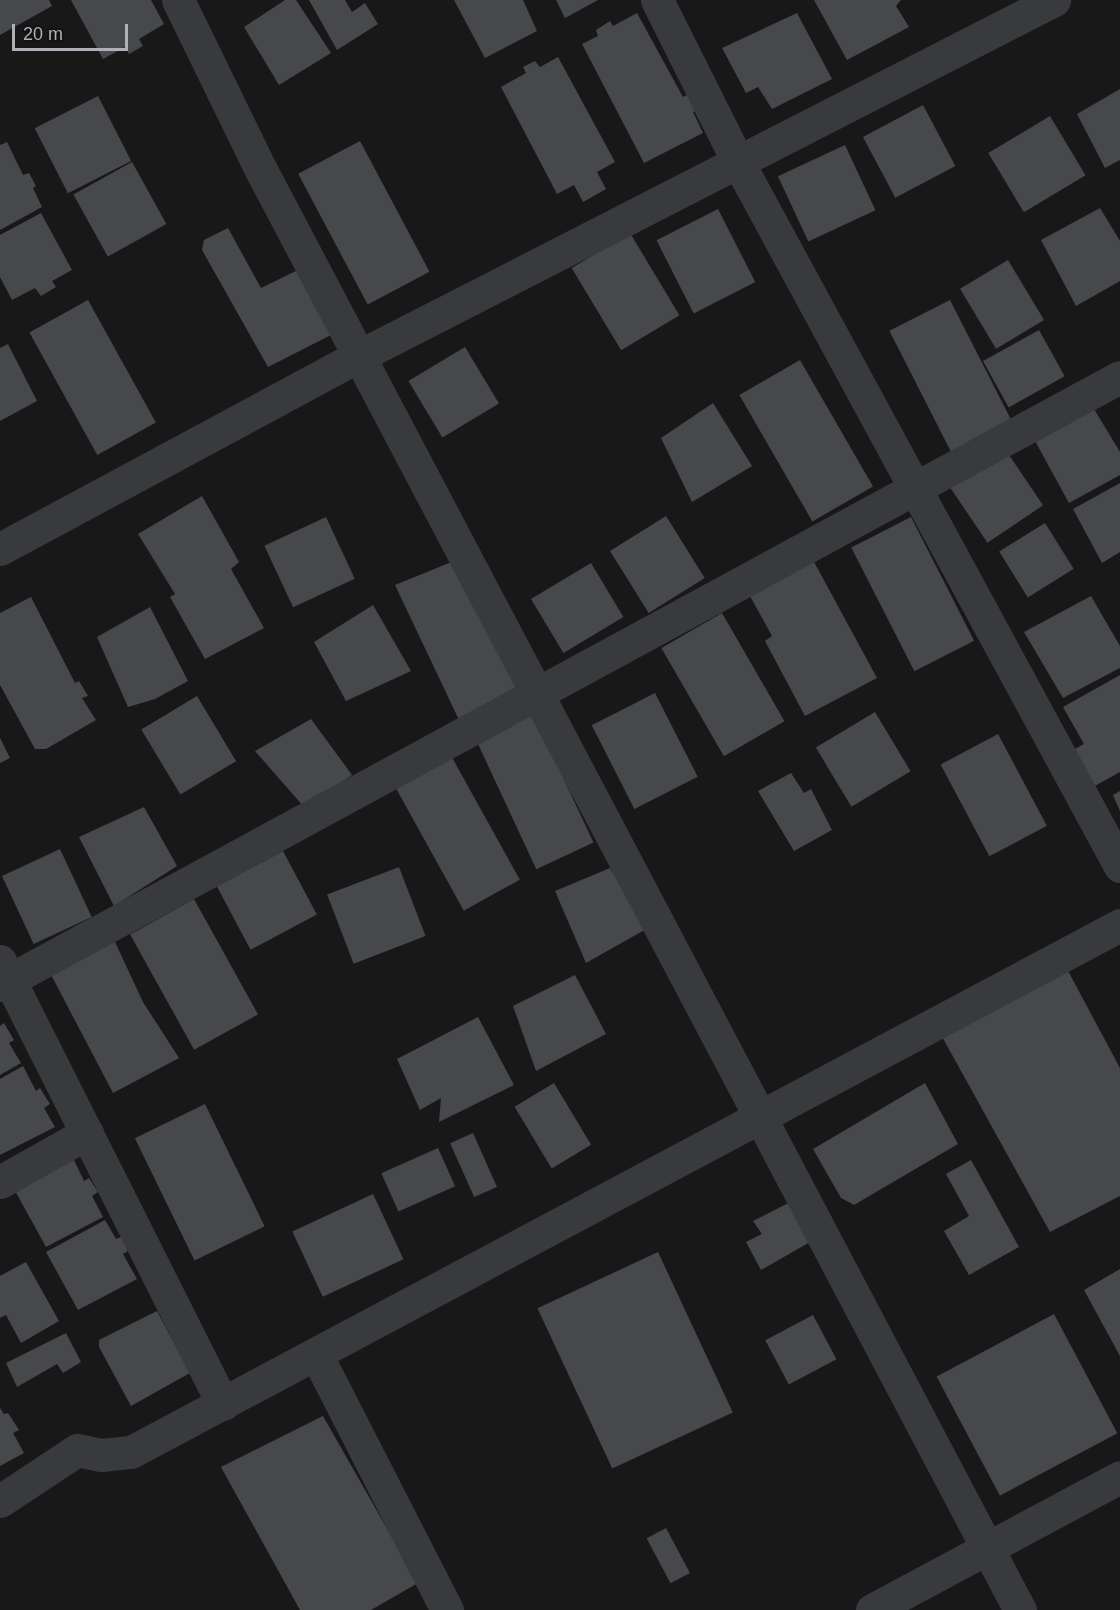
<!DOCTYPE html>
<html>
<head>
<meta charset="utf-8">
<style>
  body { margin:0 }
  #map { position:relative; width:1120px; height:1610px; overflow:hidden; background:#181819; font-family:Arial,sans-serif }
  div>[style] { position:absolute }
  .building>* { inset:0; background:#47484b; transform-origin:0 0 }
  .minor>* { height:33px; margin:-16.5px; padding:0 16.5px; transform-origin:16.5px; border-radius:16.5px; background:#393a3e }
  span { translate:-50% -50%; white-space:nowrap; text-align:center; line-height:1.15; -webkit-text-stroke:4.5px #131314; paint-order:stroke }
  .scale { position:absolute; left:12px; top:24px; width:116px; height:27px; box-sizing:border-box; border:3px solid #acb0b7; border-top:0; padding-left:8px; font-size:18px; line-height:21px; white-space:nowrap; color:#acb0b7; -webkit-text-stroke:4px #131314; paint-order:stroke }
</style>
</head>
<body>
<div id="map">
  <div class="building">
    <div style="clip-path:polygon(0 0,49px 0,52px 6px,0 35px)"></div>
    <div style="clip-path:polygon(71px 0,151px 0,164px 24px,139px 39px,143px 46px,129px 54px,125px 47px,103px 59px)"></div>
    <div style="clip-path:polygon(285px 0,296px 0,331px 53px,279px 85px,244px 27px)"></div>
    <div style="clip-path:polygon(309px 0,345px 0,352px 12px,365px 3px,378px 24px,337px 50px)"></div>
    <div style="clip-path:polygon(454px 0,523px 0,537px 31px,485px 58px)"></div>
    <div style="clip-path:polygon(556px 0,598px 0,565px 18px)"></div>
    <div style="clip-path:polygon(814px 0,901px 0,896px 6px,909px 27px,847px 60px)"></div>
    <div style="clip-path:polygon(637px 13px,683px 97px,690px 93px,699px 110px,693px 112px,703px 133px,644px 163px,582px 44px,598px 36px,596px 30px,610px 21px,613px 26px)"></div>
    <div style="clip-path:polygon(797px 13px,832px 79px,772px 109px,758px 87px,746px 93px,722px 48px)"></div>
    <div style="clip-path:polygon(558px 57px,615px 162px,597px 172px,606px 189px,583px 202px,574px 185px,557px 194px,501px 87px,526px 73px,523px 67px,535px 61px,540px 67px)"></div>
    <div style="clip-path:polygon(1120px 89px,1120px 160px,1105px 168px,1077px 114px)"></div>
    <div style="left:98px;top:96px;width:73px;height:71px;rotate:63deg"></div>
    <div style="left:923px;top:105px;width:69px;height:68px;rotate:62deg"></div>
    <div style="left:1050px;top:116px;width:69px;height:72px;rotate:59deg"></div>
    <div style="left:360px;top:141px;width:148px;height:70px;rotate:62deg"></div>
    <div style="clip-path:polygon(7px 142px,23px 175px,29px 173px,36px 186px,33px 188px,42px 207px,0 230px,0 145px)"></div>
    <div style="left:845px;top:145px;width:72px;height:74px;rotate:65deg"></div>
    <div style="left:132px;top:162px;width:71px;height:67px;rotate:61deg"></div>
    <div style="clip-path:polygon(1100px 208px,1120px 241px,1120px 281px,1076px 306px,1041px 240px)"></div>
    <div style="left:718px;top:209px;width:82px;height:69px;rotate:63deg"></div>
    <div style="clip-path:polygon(41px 213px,72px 270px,52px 281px,56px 287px,41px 296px,35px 288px,12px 300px,0 277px,0 235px)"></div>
    <div style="clip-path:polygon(228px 228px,261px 288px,298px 270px,333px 334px,268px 367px,202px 250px,204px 240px)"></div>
    <div style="left:630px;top:233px;width:96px;height:68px;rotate:59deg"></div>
    <div style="left:1008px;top:260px;width:70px;height:56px;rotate:59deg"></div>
    <div style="left:88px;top:300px;width:140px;height:67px;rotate:61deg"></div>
    <div style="left:950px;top:300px;width:137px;height:68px;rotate:63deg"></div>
    <div style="left:1039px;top:330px;width:53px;height:64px;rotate:61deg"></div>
    <div style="clip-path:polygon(8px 344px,37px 401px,0 421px,0 348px)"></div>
    <div style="left:465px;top:347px;width:66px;height:66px;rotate:59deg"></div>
    <div style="left:800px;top:360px;width:146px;height:70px;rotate:60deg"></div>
    <div style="clip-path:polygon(713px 403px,752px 466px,692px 502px,661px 438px)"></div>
    <div style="clip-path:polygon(1094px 409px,1120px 452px,1120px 475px,1069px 503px,1035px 441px)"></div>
    <div style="left:1005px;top:449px;width:68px;height:67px;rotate:56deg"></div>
    <div style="clip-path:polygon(1120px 483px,1120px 552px,1102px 563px,1073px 509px)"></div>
    <div style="clip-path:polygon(202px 496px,239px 562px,231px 569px,264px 628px,205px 659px,170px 597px,175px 594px,138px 534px)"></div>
    <div style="left:666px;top:516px;width:73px;height:66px;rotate:58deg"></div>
    <div style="left:326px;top:517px;width:68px;height:68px;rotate:65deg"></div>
    <div style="left:911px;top:517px;width:139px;height:67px;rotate:63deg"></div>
    <div style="left:1045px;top:523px;width:54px;height:54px;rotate:58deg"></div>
    <div style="clip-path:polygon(813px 560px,877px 678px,805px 716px,765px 641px,772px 636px,750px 596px)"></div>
    <div style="clip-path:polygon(454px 561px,521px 685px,459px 720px,395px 585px)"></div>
    <div style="left:591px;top:563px;width:63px;height:70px;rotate:59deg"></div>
    <div style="clip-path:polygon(1091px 596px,1120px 646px,1120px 668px,1063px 698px,1024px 632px)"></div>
    <div style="clip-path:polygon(31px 597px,75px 683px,79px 681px,88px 696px,82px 698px,96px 720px,46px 749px,35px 749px,0 685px,0 613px)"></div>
    <div style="clip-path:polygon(373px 605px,411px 671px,346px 701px,314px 642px)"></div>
    <div style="clip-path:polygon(150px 607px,188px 681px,155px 699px,128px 707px,97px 637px)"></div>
    <div style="left:722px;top:613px;width:125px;height:70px;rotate:60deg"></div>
    <div style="clip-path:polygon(1120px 675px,1120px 772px,1093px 787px,1071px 751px,1084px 744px,1063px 707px)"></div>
    <div style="left:655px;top:693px;width:94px;height:71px;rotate:63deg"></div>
    <div style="left:197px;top:696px;width:76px;height:65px;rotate:59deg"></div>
    <div style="left:875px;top:712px;width:69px;height:69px;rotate:59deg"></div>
    <div style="left:533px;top:713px;width:143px;height:63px;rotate:65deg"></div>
    <div style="clip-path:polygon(311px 719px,352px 775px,304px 807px,255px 751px)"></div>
    <div style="left:998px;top:734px;width:104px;height:65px;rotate:62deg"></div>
    <div style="clip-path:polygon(0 738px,10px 758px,0 763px)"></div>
    <div style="left:449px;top:752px;width:146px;height:64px;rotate:61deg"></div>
    <div style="clip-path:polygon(791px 773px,804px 793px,811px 789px,832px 830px,794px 851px,758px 791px)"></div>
    <div style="clip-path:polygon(1120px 791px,1120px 811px,1113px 795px)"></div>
    <div style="clip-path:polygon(144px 807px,177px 866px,114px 906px,79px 837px)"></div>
    <div style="left:60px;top:849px;width:75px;height:64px;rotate:65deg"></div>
    <div style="left:283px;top:851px;width:72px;height:75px;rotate:62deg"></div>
    <div style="left:399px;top:867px;width:74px;height:77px;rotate:69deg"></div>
    <div style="clip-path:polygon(610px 868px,648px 928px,586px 963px,555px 891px)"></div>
    <div style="left:194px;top:899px;width:132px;height:73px;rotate:61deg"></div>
    <div style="clip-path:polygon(115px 942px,143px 1002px,179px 1058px,113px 1093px,48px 969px)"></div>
    <div style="clip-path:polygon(1067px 969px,1120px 1068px,1120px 1196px,1050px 1232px,940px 1033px)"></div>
    <div style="clip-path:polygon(575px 975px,606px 1034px,536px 1071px,513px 1006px)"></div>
    <div style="clip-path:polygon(478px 1017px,514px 1085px,439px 1122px,441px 1098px,420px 1110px,397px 1059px)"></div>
    <div style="clip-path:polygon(4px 1023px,14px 1040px,9px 1043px,21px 1063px,0 1075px,0 1026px)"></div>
    <div style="clip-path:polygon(23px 1066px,36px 1091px,40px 1088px,50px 1104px,44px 1108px,55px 1127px,0 1155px,0 1079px)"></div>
    <div style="left:554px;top:1083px;width:72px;height:46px;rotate:59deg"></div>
    <div style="clip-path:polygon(925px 1083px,958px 1144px,854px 1205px,841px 1198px,813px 1149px)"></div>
    <div style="left:205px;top:1104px;width:136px;height:78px;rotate:64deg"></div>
    <div style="left:473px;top:1133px;width:59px;height:25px;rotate:66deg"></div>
    <div style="left:438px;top:1148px;width:42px;height:62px;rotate:66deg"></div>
    <div style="clip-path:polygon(74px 1160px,84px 1181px,89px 1178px,98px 1192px,92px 1196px,103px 1217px,46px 1247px,14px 1189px)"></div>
    <div style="clip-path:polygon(971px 1160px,1019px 1247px,969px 1275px,944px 1231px,969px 1216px,946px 1174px)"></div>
    <div style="clip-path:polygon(810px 1192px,831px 1230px,761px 1270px,746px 1242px,762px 1234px,753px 1221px)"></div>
    <div style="left:373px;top:1194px;width:72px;height:89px;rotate:65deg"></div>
    <div style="clip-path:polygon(105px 1220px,116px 1239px,121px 1237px,128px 1251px,123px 1254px,137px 1279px,78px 1310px,46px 1252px)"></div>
    <div style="left:658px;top:1252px;width:177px;height:133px;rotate:65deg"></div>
    <div style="clip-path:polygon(26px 1262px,59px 1321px,21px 1343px,6px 1315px,0 1318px,0 1276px)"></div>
    <div style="clip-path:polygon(1120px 1269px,1120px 1356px,1084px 1290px)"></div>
    <div style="clip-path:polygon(157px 1311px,190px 1373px,131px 1406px,99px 1347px,99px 1340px)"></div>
    <div style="left:1054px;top:1314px;width:135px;height:133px;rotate:62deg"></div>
    <div style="left:813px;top:1315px;width:50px;height:54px;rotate:62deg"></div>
    <div style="clip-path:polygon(66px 1333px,81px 1362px,63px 1373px,57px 1364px,17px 1387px,6px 1363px)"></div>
    <div style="clip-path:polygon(0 1408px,4px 1414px,8px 1413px,19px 1430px,13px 1433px,24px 1453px,0 1466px)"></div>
    <div style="clip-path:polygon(323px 1416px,418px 1583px,371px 1610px,300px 1610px,221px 1467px)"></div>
    <div style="left:666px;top:1528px;width:51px;height:22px;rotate:62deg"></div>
  </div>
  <div class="minor">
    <div style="left:178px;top:0;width:189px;rotate:64deg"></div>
    <div style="left:261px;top:170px;width:1628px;rotate:62.21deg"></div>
    <div style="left:657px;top:0;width:181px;rotate:63.4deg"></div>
    <div style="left:738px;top:162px;width:801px;rotate:61.52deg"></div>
    <div style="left:0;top:549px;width:408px;rotate:-28.3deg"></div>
    <div style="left:359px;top:356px;width:781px;rotate:-27.12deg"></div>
    <div style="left:0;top:961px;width:496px;rotate:63.3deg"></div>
    <div style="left:0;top:985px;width:1274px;rotate:-28.5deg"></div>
    <div style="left:0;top:1182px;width:100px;rotate:-29.4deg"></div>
    <div style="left:316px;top:1354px;width:288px;rotate:62.9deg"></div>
    <div style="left:0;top:1501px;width:92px;rotate:-33.5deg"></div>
    <div style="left:77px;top:1450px;width:25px;rotate:12deg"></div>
    <div style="left:101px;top:1455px;width:30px;rotate:-6deg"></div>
    <div style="left:131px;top:1452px;width:1121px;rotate:-28.05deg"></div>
    <div style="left:872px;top:1610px;width:281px;rotate:-28.2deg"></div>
  </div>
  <div class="scale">20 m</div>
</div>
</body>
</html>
